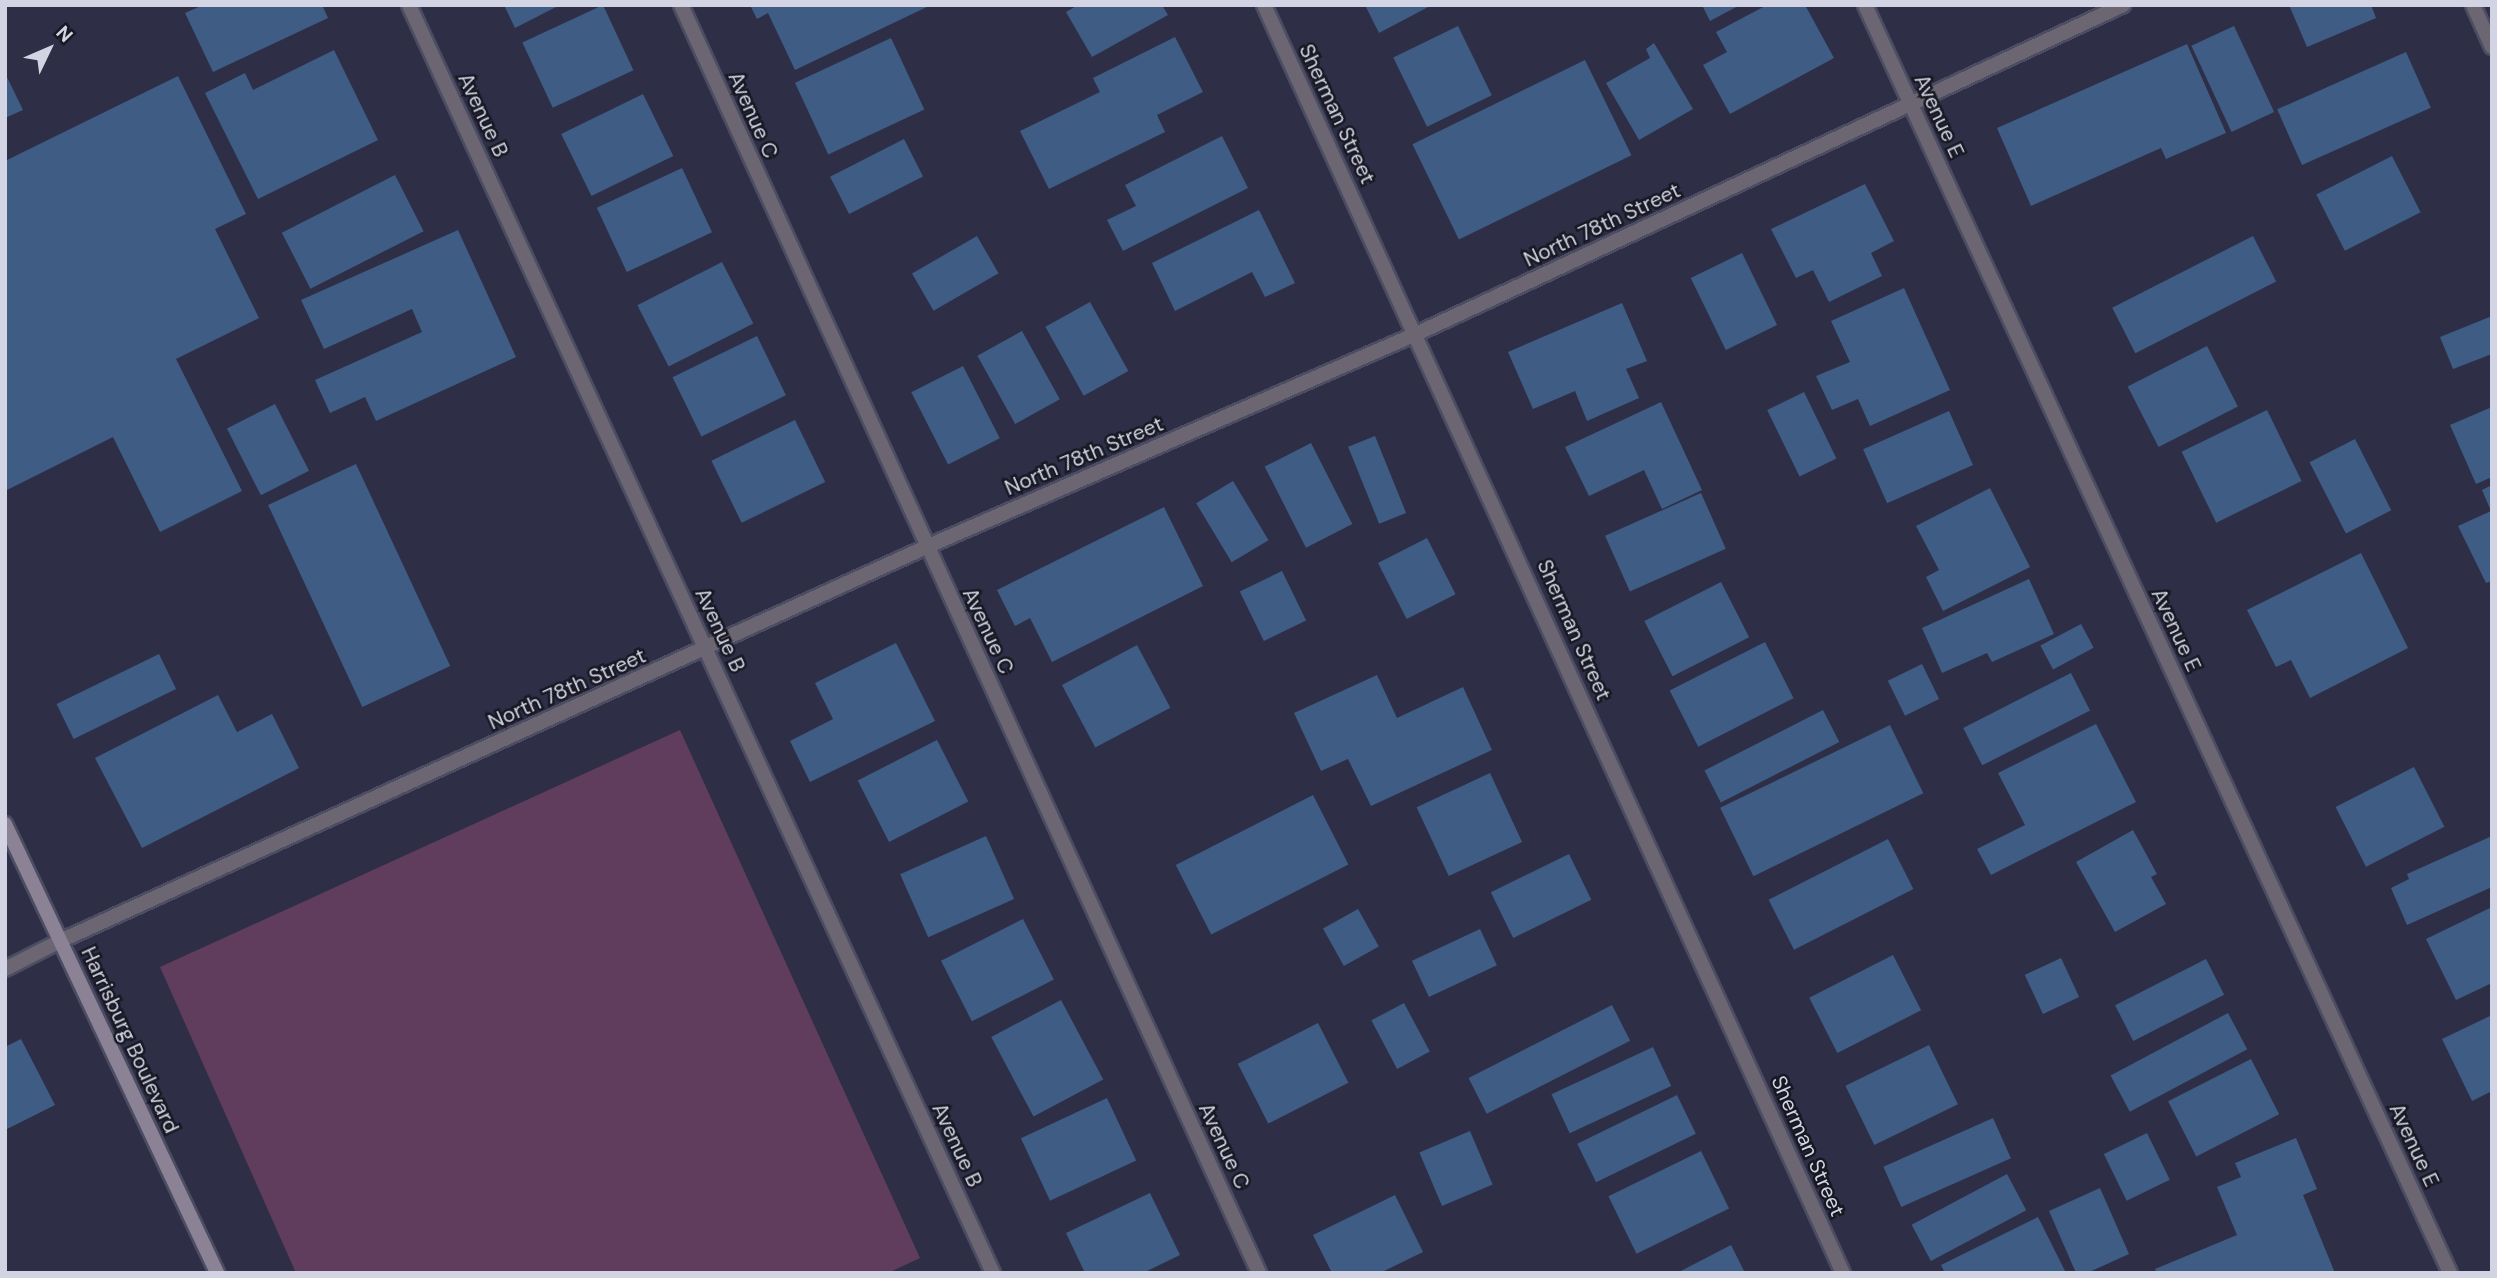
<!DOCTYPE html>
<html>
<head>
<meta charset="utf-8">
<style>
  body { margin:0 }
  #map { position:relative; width:2497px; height:1278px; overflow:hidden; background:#2e2f47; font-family:"DM Sans",sans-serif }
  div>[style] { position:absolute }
  .green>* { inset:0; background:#603d5c }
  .building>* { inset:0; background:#3e5c84; transform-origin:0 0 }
  .roads { filter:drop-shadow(2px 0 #4c4d63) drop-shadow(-2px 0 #4c4d63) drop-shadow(0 2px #4c4d63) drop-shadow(0 -2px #4c4d63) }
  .minor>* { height:14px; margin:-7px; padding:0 7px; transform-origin:7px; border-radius:7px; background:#6b6671 }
  .tertiary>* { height:14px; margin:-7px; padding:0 7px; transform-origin:7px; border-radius:7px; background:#6b6671 }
  .secondary>* { height:14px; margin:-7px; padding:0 7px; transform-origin:7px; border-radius:7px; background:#8b8395 }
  span { translate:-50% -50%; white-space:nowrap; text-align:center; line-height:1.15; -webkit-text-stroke:5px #181823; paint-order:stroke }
  .street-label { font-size:21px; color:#d2d4e3 }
  .frame { position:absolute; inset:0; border:7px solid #d2d4e3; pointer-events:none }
  .north { position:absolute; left:14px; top:14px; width:70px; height:70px; -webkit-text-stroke:5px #181823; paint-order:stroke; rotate:46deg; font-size:19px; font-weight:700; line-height:28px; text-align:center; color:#d2d4e3 }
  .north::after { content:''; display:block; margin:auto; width:24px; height:32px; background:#d2d4e3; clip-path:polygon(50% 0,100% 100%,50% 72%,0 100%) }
</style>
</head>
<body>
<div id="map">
  <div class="green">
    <div style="clip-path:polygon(680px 730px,920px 1258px,888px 1273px,296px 1273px,160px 967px)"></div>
  </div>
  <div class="building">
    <div style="clip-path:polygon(203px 5px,322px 5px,328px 18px,213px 72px,185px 13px)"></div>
    <div style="clip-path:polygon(504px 5px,560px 5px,515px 28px)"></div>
    <div style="left:603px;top:5px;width:72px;height:89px;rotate:65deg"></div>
    <div style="clip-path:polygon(750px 5px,931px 5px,795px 70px,768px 13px,757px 19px)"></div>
    <div style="clip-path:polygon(1078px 5px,1162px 5px,1168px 15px,1092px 57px,1066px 12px)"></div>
    <div style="clip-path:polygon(1365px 5px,1432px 5px,1379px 33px)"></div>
    <div style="clip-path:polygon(1702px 5px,1740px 5px,1710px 21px)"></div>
    <div style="clip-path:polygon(1767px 5px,1805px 5px,1834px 58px,1730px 114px,1703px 65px,1727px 52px,1716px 32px)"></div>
    <div style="clip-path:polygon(2289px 5px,2371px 5px,2376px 18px,2307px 47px)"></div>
    <div style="left:1458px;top:26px;width:77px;height:72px;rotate:64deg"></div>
    <div style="left:2234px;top:26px;width:95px;height:47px;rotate:65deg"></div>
    <div style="clip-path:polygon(1175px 37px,1203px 92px,1157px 115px,1165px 132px,1049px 189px,1020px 131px,1100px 92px,1093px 78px)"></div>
    <div style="left:891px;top:38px;width:79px;height:106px;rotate:65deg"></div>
    <div style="clip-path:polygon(1654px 43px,1693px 109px,1639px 140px,1606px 83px,1650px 58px,1646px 49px)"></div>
    <div style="clip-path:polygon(2187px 44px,2226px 133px,2166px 159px,2161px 148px,2031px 206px,1997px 128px)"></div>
    <div style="clip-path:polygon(334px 50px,378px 140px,258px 199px,205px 93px,245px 73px,253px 90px)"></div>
    <div style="left:2406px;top:52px;width:61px;height:141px;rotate:66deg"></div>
    <div style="left:1585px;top:60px;width:106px;height:192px;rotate:64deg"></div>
    <div style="clip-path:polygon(5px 73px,23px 110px,5px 118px)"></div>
    <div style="clip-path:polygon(178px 76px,246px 214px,215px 229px,259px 318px,176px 359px,242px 491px,160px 532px,113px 437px,5px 491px,5px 161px)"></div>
    <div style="left:643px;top:94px;width:69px;height:91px;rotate:64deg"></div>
    <div style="clip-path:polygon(1222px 136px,1248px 188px,1123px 251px,1107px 220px,1136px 206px,1125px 185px)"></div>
    <div style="left:904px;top:139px;width:42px;height:83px;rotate:63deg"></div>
    <div style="left:2392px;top:156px;width:63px;height:85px;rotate:63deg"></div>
    <div style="left:682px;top:168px;width:71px;height:94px;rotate:65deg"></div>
    <div style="left:395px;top:175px;width:63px;height:127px;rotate:63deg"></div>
    <div style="clip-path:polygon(1865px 184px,1894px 241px,1871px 253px,1882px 276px,1829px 302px,1813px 270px,1796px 278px,1771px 229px)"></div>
    <div style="clip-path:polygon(1259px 210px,1295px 283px,1265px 297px,1252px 272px,1175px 311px,1152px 263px)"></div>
    <div style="clip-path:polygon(458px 230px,516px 357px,376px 421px,365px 397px,330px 413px,315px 380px,422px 332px,412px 309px,324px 349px,301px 300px)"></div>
    <div style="left:977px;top:236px;width:43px;height:75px;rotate:60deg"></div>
    <div style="left:2253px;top:236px;width:51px;height:158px;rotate:63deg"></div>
    <div style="left:1742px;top:253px;width:80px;height:57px;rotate:64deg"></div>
    <div style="left:722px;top:262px;width:69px;height:95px;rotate:63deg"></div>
    <div style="clip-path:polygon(1904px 288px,1950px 390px,1870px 426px,1858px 399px,1832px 410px,1816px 376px,1850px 362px,1831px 321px)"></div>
    <div style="left:1090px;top:302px;width:79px;height:51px;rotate:61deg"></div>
    <div style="clip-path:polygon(1622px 303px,1647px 361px,1626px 369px,1639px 398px,1587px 421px,1575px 391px,1533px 409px,1508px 352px)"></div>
    <div style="clip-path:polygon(2492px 316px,2492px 354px,2453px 369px,2440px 337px)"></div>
    <div style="left:1022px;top:331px;width:78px;height:51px;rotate:61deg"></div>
    <div style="left:757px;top:336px;width:66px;height:94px;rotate:64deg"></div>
    <div style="left:2207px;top:346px;width:68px;height:89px;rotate:63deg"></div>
    <div style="left:963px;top:366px;width:81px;height:58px;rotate:63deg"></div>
    <div style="left:1804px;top:392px;width:74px;height:41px;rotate:64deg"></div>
    <div style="clip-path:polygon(1661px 402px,1702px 490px,1662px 509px,1644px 470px,1589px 496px,1565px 447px)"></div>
    <div style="left:275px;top:404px;width:75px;height:54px;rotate:63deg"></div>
    <div style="clip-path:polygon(2492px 407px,2492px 477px,2476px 484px,2450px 425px)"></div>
    <div style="left:2267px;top:410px;width:79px;height:95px;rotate:64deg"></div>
    <div style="left:1949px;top:411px;width:59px;height:94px;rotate:66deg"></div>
    <div style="left:795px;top:420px;width:69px;height:93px;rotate:64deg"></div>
    <div style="left:1375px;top:436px;width:83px;height:29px;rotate:68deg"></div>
    <div style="left:2355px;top:439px;width:80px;height:51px;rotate:63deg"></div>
    <div style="left:1311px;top:443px;width:91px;height:52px;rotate:63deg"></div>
    <div style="left:356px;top:464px;width:223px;height:97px;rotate:65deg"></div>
    <div style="left:1233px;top:481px;width:69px;height:43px;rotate:59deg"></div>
    <div style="clip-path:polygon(2492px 485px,2492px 581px,2486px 583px,2458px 526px,2491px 511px,2482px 490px)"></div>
    <div style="clip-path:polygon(1990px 488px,2030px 567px,1943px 611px,1926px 577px,1939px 570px,1916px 526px)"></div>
    <div style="left:1701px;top:493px;width:61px;height:105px;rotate:66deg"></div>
    <div style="clip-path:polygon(1164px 507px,1203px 586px,1052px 662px,1030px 618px,1015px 626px,997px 590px)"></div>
    <div style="left:1427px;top:538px;width:63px;height:55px;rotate:63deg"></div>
    <div style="clip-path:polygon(2361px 553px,2408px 648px,2310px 698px,2291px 660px,2276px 667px,2247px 610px)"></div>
    <div style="left:1282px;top:571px;width:55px;height:47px;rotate:64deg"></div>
    <div style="clip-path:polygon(2029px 579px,2054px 634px,1992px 662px,1987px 653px,1942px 673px,1922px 628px)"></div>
    <div style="left:1721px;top:582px;width:62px;height:86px;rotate:63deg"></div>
    <div style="left:2081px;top:624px;width:27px;height:46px;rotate:62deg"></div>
    <div style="left:1765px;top:642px;width:63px;height:107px;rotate:63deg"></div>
    <div style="clip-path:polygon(896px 643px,935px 721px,810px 782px,790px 741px,833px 719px,815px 683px)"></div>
    <div style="left:1137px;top:645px;width:71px;height:85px;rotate:62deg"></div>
    <div style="left:159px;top:654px;width:39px;height:114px;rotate:64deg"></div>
    <div style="left:1922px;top:664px;width:39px;height:38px;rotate:64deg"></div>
    <div style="left:2071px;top:673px;width:42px;height:121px;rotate:63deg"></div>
    <div style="clip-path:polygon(1377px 675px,1397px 718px,1463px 687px,1492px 750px,1371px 806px,1348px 759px,1321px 771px,1294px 713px)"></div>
    <div style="clip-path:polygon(218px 695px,237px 732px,272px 714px,299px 768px,142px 848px,95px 758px)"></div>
    <div style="left:1823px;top:710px;width:36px;height:133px;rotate:63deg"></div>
    <div style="clip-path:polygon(2096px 724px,2136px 802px,1991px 875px,1977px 849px,2025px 825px,1998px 773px)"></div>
    <div style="left:1890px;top:725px;width:76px;height:189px;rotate:64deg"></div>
    <div style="left:937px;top:740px;width:69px;height:89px;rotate:63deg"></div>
    <div style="left:2414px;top:767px;width:67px;height:88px;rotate:63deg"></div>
    <div style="left:1490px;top:773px;width:76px;height:81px;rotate:65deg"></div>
    <div style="left:1313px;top:795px;width:78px;height:154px;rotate:63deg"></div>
    <div style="clip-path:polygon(2133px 830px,2157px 874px,2151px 877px,2166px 904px,2115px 932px,2076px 862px)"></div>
    <div style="left:986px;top:836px;width:69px;height:94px;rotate:66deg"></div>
    <div style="clip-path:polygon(2492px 836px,2492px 887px,2407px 925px,2391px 888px,2409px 879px,2407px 874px)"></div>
    <div style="left:1888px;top:839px;width:56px;height:134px;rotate:63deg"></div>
    <div style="left:1569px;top:854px;width:51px;height:87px;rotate:64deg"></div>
    <div style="clip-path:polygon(2492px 907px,2492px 983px,2456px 1000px,2426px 939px)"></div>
    <div style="left:1358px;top:909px;width:43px;height:40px;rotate:61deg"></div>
    <div style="left:1023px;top:919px;width:68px;height:92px;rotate:63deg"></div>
    <div style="left:1480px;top:929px;width:40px;height:75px;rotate:65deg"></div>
    <div style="left:1893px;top:955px;width:62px;height:94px;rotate:63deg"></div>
    <div style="left:2061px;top:958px;width:43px;height:40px;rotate:65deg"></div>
    <div style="left:2206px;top:959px;width:40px;height:102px;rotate:63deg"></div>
    <div style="left:1061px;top:1000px;width:90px;height:79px;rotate:62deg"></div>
    <div style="left:1404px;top:1003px;width:55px;height:37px;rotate:62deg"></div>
    <div style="left:1612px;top:1005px;width:40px;height:161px;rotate:63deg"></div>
    <div style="left:2228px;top:1013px;width:41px;height:133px;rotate:62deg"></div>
    <div style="clip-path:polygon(2492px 1015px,2492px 1091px,2472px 1101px,2442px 1039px)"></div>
    <div style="left:1318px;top:1023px;width:67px;height:90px;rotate:63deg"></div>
    <div style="clip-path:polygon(21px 1039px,55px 1105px,5px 1130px,5px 1047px)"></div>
    <div style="left:1929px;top:1045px;width:66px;height:93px;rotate:64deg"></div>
    <div style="left:1653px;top:1047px;width:43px;height:112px;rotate:65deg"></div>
    <div style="left:2251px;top:1059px;width:62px;height:93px;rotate:63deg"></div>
    <div style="left:1677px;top:1095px;width:43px;height:111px;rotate:64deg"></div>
    <div style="left:1107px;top:1098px;width:69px;height:95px;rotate:65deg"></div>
    <div style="left:1993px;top:1118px;width:44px;height:120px;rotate:66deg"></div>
    <div style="left:1470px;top:1131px;width:58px;height:55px;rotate:67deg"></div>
    <div style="left:2147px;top:1133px;width:52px;height:48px;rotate:64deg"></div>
    <div style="clip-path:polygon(2296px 1138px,2317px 1189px,2303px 1195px,2335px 1273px,2157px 1273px,2155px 1269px,2237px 1235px,2217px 1187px,2241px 1177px,2235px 1163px)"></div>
    <div style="left:1701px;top:1151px;width:64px;height:103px;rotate:64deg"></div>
    <div style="left:2007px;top:1174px;width:41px;height:108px;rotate:62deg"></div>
    <div style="clip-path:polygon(2100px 1188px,2129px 1254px,2087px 1273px,2076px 1273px,2049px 1211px)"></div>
    <div style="clip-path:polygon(1150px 1193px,1180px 1255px,1143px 1273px,1085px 1273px,1066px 1233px)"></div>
    <div style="clip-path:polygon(1395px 1195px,1423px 1252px,1380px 1273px,1332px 1273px,1313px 1235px)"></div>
    <div style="clip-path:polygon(2038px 1217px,2066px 1273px,1945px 1273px,1941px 1265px)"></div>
    <div style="clip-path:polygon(1731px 1245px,1745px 1273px,1677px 1273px)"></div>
  </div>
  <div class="roads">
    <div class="minor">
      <div style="left:409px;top:5px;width:1396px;rotate:65.27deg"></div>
      <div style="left:681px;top:5px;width:1394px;rotate:65.49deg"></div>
      <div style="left:1264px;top:5px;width:1394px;rotate:65.46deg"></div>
      <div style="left:1865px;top:5px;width:1396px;rotate:65.23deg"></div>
      <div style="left:2473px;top:5px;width:46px;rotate:65.7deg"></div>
      <div style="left:5px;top:969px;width:62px;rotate:-27deg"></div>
    </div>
    <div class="tertiary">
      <div style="left:60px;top:941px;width:951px;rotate:-24.46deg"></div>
      <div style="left:926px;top:547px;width:534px;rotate:-23.49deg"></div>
      <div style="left:1416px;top:334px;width:780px;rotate:-24.95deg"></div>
    </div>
    <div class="secondary">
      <div style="left:5px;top:824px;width:497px;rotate:64.7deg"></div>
    </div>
  </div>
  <div class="street-label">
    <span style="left:1337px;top:114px;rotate:65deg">Sherman Street</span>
    <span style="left:483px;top:115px;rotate:65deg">Avenue B</span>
    <span style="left:753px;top:115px;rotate:66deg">Avenue C</span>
    <span style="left:1939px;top:116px;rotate:65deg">Avenue E</span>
    <span style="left:1602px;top:225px;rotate:-25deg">North 78th Street</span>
    <span style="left:1084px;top:456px;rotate:-23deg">North 78th Street</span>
    <span style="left:720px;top:630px;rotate:65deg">Avenue B</span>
    <span style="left:1574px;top:630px;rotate:66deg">Sherman Street</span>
    <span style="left:2176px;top:630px;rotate:65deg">Avenue E</span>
    <span style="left:988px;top:631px;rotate:65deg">Avenue C</span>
    <span style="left:567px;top:689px;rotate:-24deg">North 78th Street</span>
    <span style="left:130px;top:1040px;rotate:65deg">Harrisburg Boulevard</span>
    <span style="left:957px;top:1145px;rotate:65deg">Avenue B</span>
    <span style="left:2414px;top:1145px;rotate:65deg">Avenue E</span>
    <span style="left:1224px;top:1146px;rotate:65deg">Avenue C</span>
    <span style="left:1808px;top:1146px;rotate:66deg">Sherman Street</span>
  </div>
  <div class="frame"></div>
  <div class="north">N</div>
</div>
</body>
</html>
